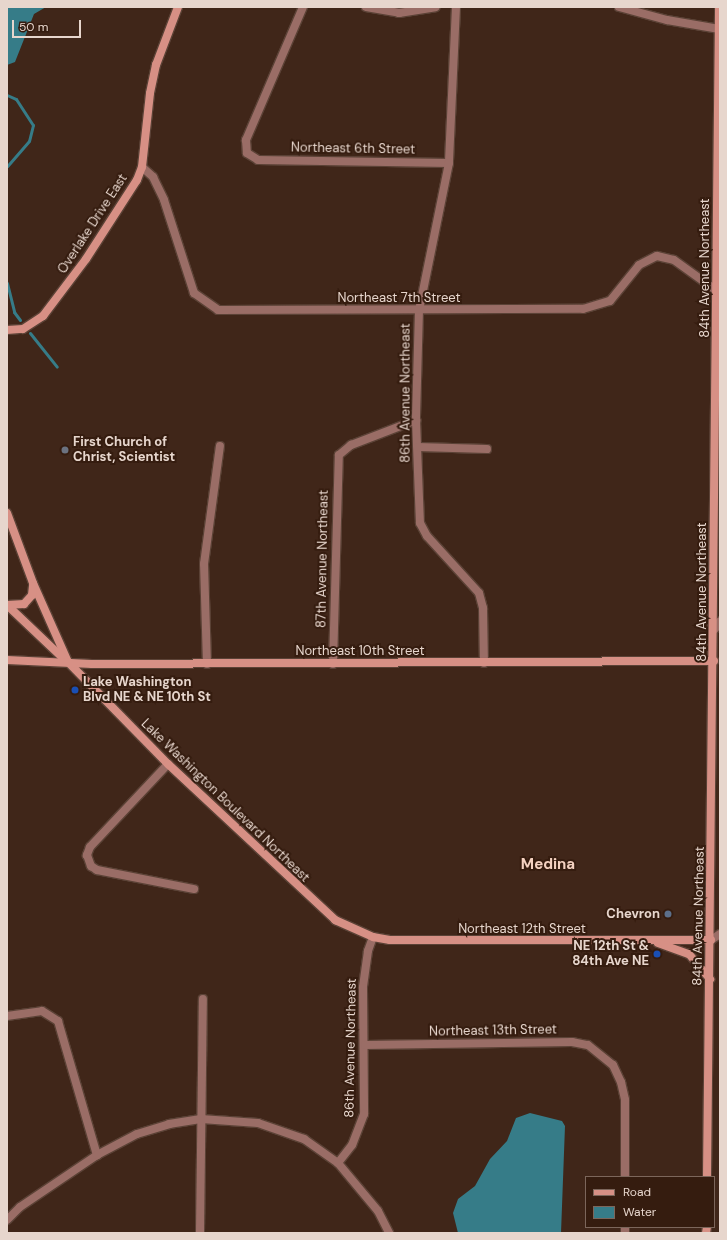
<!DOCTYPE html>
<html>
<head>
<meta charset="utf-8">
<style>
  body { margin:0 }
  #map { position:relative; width:727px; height:1240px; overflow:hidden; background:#402619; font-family:"DM Sans",sans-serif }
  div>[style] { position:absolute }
  .water>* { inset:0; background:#367c88 }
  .stream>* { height:3px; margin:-1.5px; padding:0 1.5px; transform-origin:1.5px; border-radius:1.5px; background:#367c88 }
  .roads { filter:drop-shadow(1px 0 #5b4236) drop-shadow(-1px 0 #5b4236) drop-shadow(0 1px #5b4236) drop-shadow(0 -1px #5b4236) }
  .street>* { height:8px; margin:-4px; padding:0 4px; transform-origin:4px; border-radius:4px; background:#9a6d66 }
  .secondary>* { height:8px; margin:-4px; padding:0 4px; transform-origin:4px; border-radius:4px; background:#d79085 }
  .dots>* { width:11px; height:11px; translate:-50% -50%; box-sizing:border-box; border:2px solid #351c0f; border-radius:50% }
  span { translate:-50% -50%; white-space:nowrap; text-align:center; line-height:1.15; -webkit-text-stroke:4px #351c0f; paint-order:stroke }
  .street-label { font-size:13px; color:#e7d6cd }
  .poi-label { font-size:13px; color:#e7d6cd; font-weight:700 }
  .left { translate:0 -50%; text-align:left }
  .right { translate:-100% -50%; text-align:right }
  .quarter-label { font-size:15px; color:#f4d1c0; font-weight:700 }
  .frame { position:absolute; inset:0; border:8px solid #e7d6cd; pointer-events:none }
  .legend { position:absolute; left:585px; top:1176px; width:130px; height:52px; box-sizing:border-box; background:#351c0f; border:1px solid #7c665b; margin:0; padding:5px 7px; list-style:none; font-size:12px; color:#e7d6cd }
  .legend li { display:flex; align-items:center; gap:8px; height:20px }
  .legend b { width:20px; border:1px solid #7c665b }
  .scale { position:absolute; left:12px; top:20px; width:69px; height:18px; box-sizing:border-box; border:2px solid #e7d6cd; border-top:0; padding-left:5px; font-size:12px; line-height:14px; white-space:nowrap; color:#e7d6cd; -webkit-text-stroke:3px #351c0f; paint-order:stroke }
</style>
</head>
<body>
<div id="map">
  <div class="water">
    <div style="clip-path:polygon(7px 7px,46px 7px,34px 14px,15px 62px,7px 65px)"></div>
    <div style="clip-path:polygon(530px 1113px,562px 1121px,565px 1126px,561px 1233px,458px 1233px,453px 1213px,458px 1199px,475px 1186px,490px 1159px,507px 1141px,516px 1118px)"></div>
  </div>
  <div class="stream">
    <div style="left:7px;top:95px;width:10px;rotate:24deg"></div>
    <div style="left:16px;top:99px;width:31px;rotate:57deg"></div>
    <div style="left:33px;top:125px;width:16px;rotate:104deg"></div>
    <div style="left:29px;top:141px;width:33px;rotate:131deg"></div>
    <div style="left:7px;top:283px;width:30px;rotate:76deg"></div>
    <div style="left:14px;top:312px;width:10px;rotate:53deg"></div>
    <div style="left:30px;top:333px;width:43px;rotate:51.5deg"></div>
  </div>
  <div class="roads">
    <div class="street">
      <div style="left:303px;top:7px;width:145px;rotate:113.2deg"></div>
      <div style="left:246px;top:140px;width:13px;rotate:86deg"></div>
      <div style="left:247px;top:153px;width:13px;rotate:32deg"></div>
      <div style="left:258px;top:160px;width:191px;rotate:0.9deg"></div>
      <div style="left:366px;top:7px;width:34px;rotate:10deg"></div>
      <div style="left:399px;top:13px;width:37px;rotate:-9deg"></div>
      <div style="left:456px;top:7px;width:156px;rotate:92.6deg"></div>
      <div style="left:449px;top:163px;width:150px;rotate:101.5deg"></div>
      <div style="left:419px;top:310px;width:110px;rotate:91.6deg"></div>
      <div style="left:416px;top:420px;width:103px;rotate:87.8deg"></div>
      <div style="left:420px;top:523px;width:15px;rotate:62deg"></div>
      <div style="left:427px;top:536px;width:77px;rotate:47.6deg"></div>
      <div style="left:479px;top:593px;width:16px;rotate:75deg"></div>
      <div style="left:483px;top:608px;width:55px;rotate:89deg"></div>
      <div style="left:619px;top:7px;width:50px;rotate:15.2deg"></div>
      <div style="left:667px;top:20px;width:53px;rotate:9.8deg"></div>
      <div style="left:142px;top:167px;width:15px;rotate:42deg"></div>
      <div style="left:153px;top:177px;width:25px;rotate:64deg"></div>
      <div style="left:164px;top:200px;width:98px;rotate:72.1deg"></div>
      <div style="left:194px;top:293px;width:29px;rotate:35deg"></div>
      <div style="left:218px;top:310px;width:365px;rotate:-0.2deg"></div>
      <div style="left:583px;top:309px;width:28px;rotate:-17deg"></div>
      <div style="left:610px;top:301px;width:46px;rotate:-51.1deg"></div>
      <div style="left:639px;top:265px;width:20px;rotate:-27deg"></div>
      <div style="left:657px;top:256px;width:17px;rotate:13deg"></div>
      <div style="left:674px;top:260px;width:53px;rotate:35.8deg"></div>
      <div style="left:418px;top:447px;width:69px;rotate:1.7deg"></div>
      <div style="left:715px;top:629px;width:9px;rotate:-58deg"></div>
      <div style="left:207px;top:664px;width:100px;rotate:-91.7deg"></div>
      <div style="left:204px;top:564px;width:119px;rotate:-82.3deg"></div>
      <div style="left:333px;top:664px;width:209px;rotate:-88.4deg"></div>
      <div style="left:339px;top:455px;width:16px;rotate:-40deg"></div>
      <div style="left:351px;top:445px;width:70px;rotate:-21deg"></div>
      <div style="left:168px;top:764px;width:114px;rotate:133.2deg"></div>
      <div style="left:90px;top:847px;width:9px;rotate:111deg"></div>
      <div style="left:87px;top:855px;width:12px;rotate:70deg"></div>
      <div style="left:91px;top:866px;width:7px;rotate:34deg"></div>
      <div style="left:97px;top:870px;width:99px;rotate:11.1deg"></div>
      <div style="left:373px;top:937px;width:15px;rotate:110deg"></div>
      <div style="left:368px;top:951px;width:37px;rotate:98deg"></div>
      <div style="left:363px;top:988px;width:126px;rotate:89.5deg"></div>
      <div style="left:364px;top:1114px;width:33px;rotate:111deg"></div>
      <div style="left:352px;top:1145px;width:23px;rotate:128deg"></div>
      <div style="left:338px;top:1163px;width:62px;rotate:50.2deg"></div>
      <div style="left:378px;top:1211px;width:25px;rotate:63deg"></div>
      <div style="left:711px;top:940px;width:11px;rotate:-34deg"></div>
      <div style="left:7px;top:1016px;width:35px;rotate:-8deg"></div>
      <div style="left:42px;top:1011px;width:19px;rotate:32deg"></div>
      <div style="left:58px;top:1021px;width:140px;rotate:73.8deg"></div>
      <div style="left:365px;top:1045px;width:207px;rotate:-0.8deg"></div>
      <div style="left:572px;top:1042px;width:16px;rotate:11deg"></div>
      <div style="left:588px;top:1045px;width:32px;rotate:39deg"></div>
      <div style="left:613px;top:1065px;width:19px;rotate:65deg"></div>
      <div style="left:621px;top:1082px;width:18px;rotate:77deg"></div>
      <div style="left:625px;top:1100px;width:77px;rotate:90deg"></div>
      <div style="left:7px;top:1220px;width:18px;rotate:-45deg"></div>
      <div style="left:20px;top:1207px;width:93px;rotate:-34deg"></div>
      <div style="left:97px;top:1155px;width:45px;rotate:-27.7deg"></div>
      <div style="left:137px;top:1134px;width:34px;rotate:-17deg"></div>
      <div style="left:169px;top:1124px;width:32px;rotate:-9deg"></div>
      <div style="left:201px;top:1119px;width:57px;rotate:4deg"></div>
      <div style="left:258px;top:1123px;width:49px;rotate:19.2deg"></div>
      <div style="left:304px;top:1139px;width:42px;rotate:35.2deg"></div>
      <div style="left:625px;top:1227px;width:6px;rotate:90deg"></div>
      <div style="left:200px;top:1233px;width:234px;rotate:-89.3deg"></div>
    </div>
    <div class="secondary">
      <div style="left:7px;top:330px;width:16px;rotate:-4deg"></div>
      <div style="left:23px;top:329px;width:24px;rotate:-33deg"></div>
      <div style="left:43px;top:316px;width:71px;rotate:-53deg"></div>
      <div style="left:86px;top:259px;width:94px;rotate:-57.2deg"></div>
      <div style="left:137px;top:180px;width:14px;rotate:-69deg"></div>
      <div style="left:142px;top:167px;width:74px;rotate:-83.8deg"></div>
      <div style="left:150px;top:93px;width:29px;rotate:-78deg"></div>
      <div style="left:156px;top:65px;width:62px;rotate:-69.2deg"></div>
      <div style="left:7px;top:513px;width:75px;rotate:69.6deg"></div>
      <div style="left:33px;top:583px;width:86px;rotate:66.1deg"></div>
      <div style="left:68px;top:662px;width:143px;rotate:45.6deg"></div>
      <div style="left:168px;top:764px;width:229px;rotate:43deg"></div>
      <div style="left:335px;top:920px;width:42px;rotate:24.1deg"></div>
      <div style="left:373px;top:937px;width:17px;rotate:10deg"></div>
      <div style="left:390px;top:940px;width:321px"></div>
      <div style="left:7px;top:605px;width:79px;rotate:43.5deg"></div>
      <div style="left:7px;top:605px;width:17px;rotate:-3deg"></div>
      <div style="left:24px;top:604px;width:12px;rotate:-48deg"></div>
      <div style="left:32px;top:595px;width:9px;rotate:-84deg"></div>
      <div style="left:7px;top:660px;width:85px;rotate:2.7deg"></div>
      <div style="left:92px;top:664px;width:622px;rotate:-0.28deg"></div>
      <div style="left:658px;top:943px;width:33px;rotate:20deg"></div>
      <div style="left:689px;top:954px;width:33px;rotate:50deg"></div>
      <div style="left:707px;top:1177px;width:1170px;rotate:-89.41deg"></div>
      <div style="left:706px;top:1233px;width:6px;rotate:-81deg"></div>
    </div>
  </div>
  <div class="dots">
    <div style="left:65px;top:450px;background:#6b7280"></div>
    <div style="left:75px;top:690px;background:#1a4fb4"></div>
    <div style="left:668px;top:914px;background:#5c6f8a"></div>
    <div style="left:657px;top:954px;background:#1a4fb4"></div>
  </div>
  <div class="street-label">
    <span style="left:353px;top:149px;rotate:1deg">Northeast 6th Street</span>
    <span style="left:93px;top:224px;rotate:-57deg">Overlake Drive East</span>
    <span style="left:705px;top:268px;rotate:-90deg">84th Avenue Northeast</span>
    <span style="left:399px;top:298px">Northeast 7th Street</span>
    <span style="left:406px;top:393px;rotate:-90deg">86th Avenue Northeast</span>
    <span style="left:323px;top:559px;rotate:-89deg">87th Avenue Northeast</span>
    <span style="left:702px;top:592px;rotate:-90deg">84th Avenue Northeast</span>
    <span style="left:360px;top:651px">Northeast 10th Street</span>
    <span style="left:225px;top:801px;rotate:44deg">Lake Washington Boulevard Northeast</span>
    <span style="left:699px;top:916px;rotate:-89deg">84th Avenue Northeast</span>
    <span style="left:522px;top:929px">Northeast 12th Street</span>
    <span style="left:493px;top:1031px;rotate:-1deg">Northeast 13th Street</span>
    <span style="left:351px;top:1048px;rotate:-89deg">86th Avenue Northeast</span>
  </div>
  <div class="poi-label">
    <span class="left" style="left:73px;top:450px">First Church of<br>Christ, Scientist</span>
    <span class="left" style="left:83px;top:690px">Lake Washington<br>Blvd NE &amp; NE 10th St</span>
    <span class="right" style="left:660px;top:914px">Chevron</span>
    <span class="right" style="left:649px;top:954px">NE 12th St &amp;<br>84th Ave NE</span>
  </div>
  <div class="quarter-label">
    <span style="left:548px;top:865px">Medina</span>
  </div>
  <div class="frame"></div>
  <ul class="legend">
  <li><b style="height:5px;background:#d79085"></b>Road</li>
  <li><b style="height:11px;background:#367c88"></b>Water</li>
  </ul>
  <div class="scale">50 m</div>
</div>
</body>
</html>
